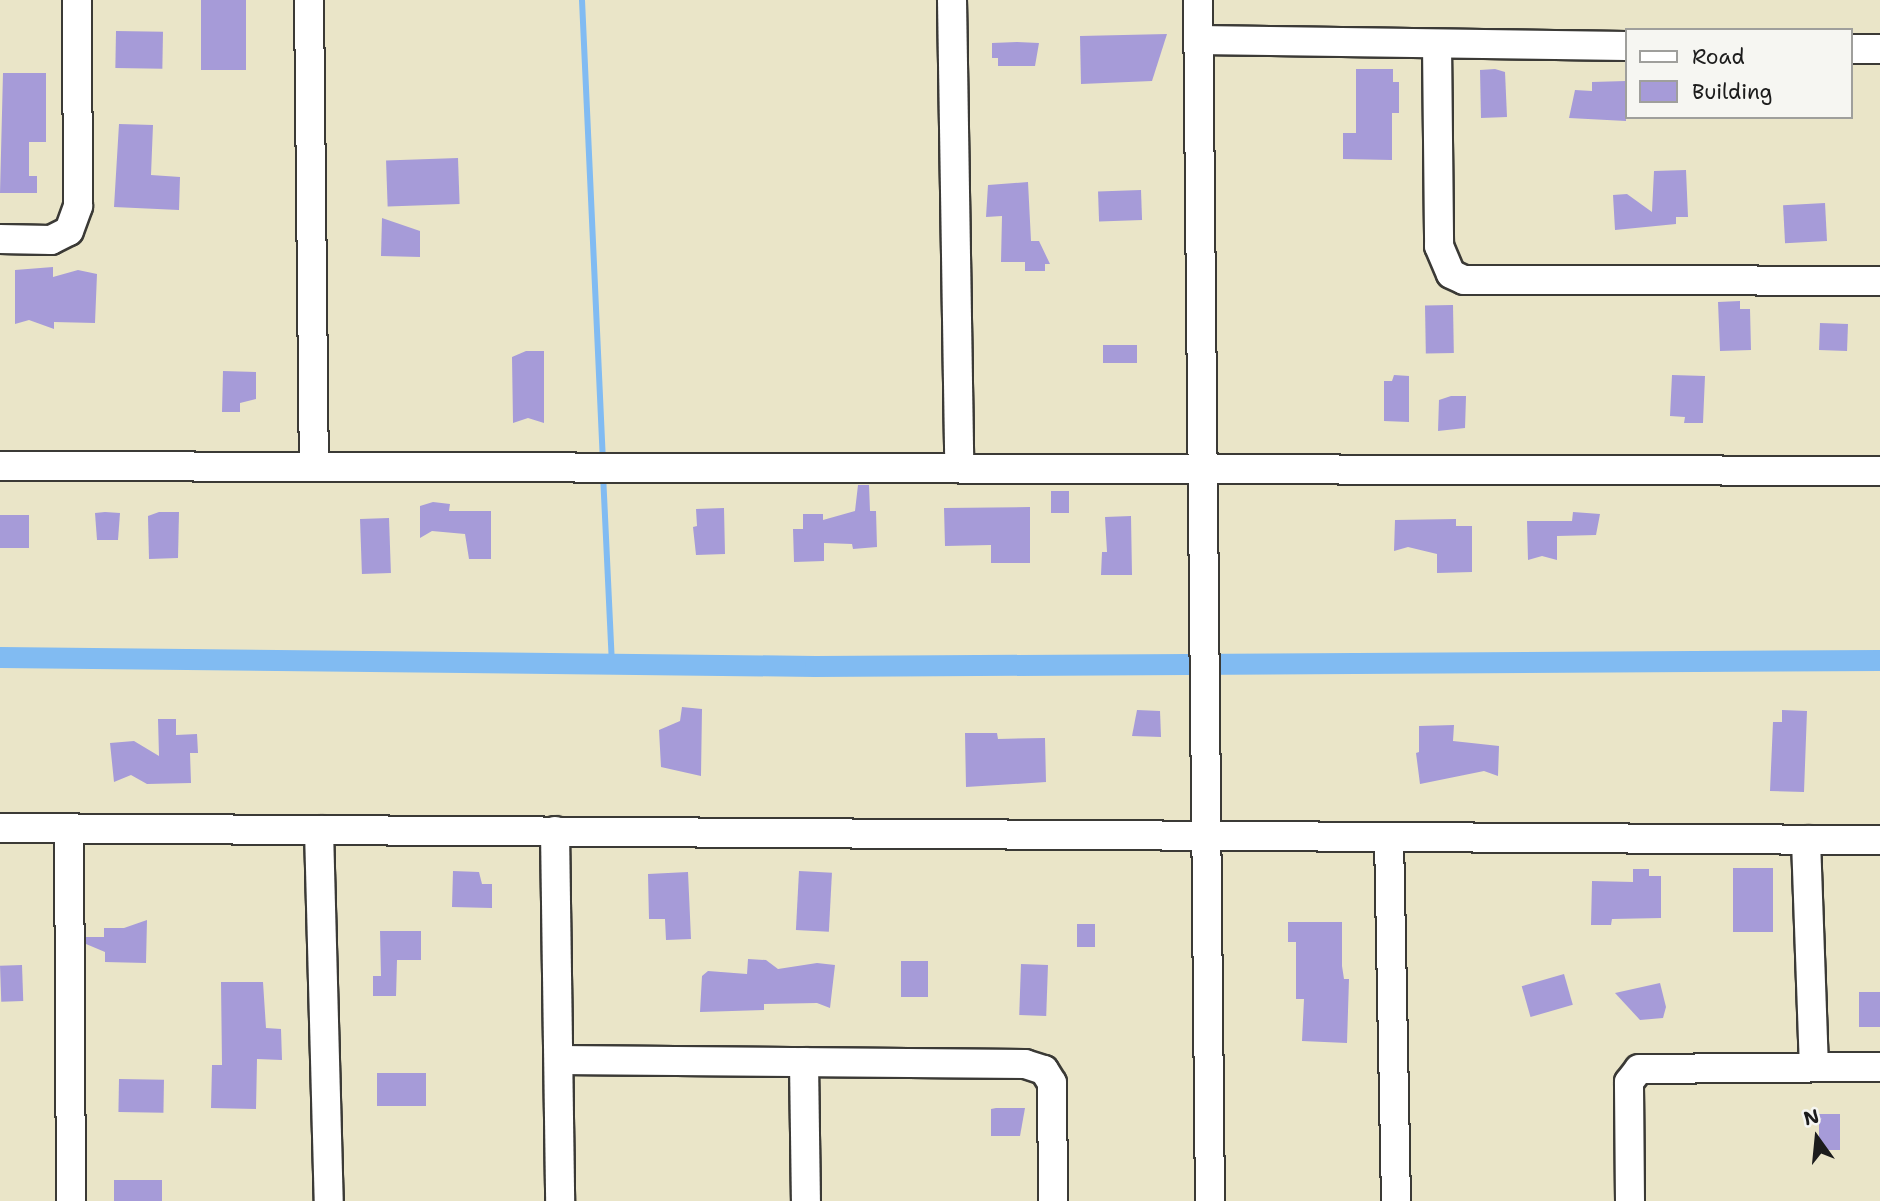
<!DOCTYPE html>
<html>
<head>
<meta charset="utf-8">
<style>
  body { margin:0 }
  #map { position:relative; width:1880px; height:1201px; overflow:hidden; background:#eae5c8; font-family:"Shantell Sans",sans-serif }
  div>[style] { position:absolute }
  .stream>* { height:6px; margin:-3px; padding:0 3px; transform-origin:3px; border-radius:3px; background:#81bbf2 }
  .canal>* { height:21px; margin:-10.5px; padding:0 10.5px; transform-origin:10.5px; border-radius:10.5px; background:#81bbf2 }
  .building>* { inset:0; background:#a69bd8; transform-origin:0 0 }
  .roads { filter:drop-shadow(2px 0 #3b3a36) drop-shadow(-2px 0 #3b3a36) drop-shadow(0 2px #3b3a36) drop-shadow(0 -2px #3b3a36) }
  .minor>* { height:28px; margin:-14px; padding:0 14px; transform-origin:14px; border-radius:14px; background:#fff }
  span { translate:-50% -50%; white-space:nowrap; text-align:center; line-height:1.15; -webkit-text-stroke:5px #f6f6f2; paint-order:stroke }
  .legend { position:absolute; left:1625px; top:28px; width:228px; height:91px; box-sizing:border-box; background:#f6f6f2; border:2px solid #9f9f9c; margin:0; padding:9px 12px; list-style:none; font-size:21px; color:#1c1c1c }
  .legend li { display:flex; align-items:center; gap:14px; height:35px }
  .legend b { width:35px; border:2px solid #9f9f9c }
  .north { position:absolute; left:1782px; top:1103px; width:70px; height:70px; -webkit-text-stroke:5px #f6f6f2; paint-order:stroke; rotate:345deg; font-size:19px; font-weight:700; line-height:28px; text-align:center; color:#1c1c1c }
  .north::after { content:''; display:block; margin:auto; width:24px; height:32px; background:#1c1c1c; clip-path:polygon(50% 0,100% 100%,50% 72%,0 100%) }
</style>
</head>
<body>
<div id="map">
  <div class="stream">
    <div style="left:582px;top:0;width:460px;rotate:87.4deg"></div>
    <div style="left:603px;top:474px;width:191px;rotate:87.3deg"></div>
  </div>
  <div class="canal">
    <div style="left:0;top:657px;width:815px;rotate:0.63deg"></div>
    <div style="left:815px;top:666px;width:1065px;rotate:-0.32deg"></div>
  </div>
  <div class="building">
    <div style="left:201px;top:0;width:45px;height:70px"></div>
    <div style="left:116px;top:31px;width:47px;height:37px;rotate:1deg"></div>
    <div style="clip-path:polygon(1167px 34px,1152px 81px,1081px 84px,1080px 36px)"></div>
    <div style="clip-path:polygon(1017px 42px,1039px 43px,1035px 66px,998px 66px,998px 58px,992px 58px,992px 43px)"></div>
    <div style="clip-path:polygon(1356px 69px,1393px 69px,1393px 82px,1399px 82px,1399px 113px,1392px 113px,1392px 160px,1343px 159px,1343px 133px,1356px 133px)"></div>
    <div style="clip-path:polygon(1495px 69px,1505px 72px,1507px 117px,1481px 118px,1480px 70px)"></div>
    <div style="clip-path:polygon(3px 73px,46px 73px,46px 142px,29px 142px,29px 176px,37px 176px,37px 193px,0 193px)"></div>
    <div style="clip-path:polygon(1626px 81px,1626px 121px,1569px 118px,1575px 90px,1592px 91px,1592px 82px)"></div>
    <div style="clip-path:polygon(119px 124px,153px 125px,151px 175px,180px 177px,179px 210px,114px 207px)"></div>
    <div style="left:458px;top:158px;width:46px;height:72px;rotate:88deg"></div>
    <div style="clip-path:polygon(1686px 170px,1688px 217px,1676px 217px,1676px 224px,1615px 230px,1613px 195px,1627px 194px,1652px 212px,1654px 171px)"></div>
    <div style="clip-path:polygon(1028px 182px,1031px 241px,1039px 241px,1050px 264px,1045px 264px,1045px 271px,1025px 271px,1025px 262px,1001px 262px,1002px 216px,986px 217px,988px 185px)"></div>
    <div style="left:1141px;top:190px;width:30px;height:43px;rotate:88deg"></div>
    <div style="left:1825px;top:203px;width:38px;height:42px;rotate:87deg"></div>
    <div style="clip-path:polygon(382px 218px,420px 231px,420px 257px,381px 256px)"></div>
    <div style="clip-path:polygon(53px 267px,53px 277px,78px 270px,97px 274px,95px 323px,54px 322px,54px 329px,29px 320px,15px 324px,15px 270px)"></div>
    <div style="clip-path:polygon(1740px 301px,1740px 309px,1750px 309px,1751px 350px,1720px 351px,1718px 302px)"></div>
    <div style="left:1453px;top:305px;width:48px;height:28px;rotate:89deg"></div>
    <div style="left:1820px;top:323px;width:28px;height:27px;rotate:2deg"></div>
    <div style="left:1137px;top:345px;width:18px;height:34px;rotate:90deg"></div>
    <div style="clip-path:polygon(526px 351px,544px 351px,544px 423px,528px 418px,513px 423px,512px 357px)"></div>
    <div style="clip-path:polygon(223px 371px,256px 372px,256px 399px,240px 403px,240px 412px,222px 412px)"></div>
    <div style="clip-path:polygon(1394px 375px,1409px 376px,1409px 422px,1384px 421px,1384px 381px,1392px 381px)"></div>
    <div style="clip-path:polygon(1672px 375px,1705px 376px,1703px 423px,1684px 423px,1685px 417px,1670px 416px)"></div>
    <div style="clip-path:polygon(1451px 396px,1466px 396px,1465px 428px,1438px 431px,1439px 400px)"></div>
    <div style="clip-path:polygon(858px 485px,869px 485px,870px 511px,876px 511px,877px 547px,853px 549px,852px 544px,824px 543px,824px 561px,794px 562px,793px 529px,803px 529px,803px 514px,823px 514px,823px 520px,855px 511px)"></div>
    <div style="left:1051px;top:491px;width:18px;height:22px"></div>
    <div style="clip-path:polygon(433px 502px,450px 504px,449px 511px,491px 511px,491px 559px,469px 559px,465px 534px,432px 531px,420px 538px,420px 506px)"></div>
    <div style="clip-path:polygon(1030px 507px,1030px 563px,991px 563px,991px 545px,945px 546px,944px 508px)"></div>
    <div style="clip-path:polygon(724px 508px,725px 554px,696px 555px,693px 527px,697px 526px,696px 509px)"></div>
    <div style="clip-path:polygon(105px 512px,120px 513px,118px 540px,97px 540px,95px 513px)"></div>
    <div style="clip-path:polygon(159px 512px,179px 512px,178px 558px,149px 559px,148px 516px)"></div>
    <div style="clip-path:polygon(1573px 512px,1600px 514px,1596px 535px,1557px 536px,1557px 560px,1542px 556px,1528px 560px,1527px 521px,1572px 521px)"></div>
    <div style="left:0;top:515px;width:29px;height:33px"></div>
    <div style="clip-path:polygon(1131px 516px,1132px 575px,1101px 575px,1102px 552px,1107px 552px,1105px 517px)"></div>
    <div style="left:389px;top:518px;width:55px;height:29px;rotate:88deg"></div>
    <div style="clip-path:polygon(1456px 519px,1456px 526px,1472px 526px,1472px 572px,1437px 573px,1437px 554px,1408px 547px,1394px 551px,1395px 520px)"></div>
    <div style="clip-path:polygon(682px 707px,702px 709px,701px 776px,661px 767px,659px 730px,680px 721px)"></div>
    <div style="clip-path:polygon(1137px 710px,1160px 711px,1161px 737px,1132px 736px)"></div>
    <div style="clip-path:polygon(1782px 710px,1807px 711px,1804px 792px,1770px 791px,1773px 722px,1782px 722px)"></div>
    <div style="clip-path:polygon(158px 719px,176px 719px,176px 735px,197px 734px,198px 753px,190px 753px,191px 783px,147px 784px,131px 775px,114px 782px,110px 743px,134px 741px,159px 756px)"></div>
    <div style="clip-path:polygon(1454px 725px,1453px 741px,1499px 746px,1498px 776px,1484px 771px,1420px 784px,1416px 753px,1419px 752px,1419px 726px)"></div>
    <div style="clip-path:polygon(965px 733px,997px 733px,998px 739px,1045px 738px,1046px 782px,966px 787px)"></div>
    <div style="left:1733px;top:868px;width:40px;height:64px"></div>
    <div style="clip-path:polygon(1633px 869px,1649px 869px,1649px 876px,1661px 876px,1661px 918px,1612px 919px,1611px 925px,1591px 925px,1592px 881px,1633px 882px)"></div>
    <div style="clip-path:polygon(453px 871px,479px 872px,482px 884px,492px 884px,492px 908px,452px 907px)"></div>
    <div style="left:799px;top:871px;width:33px;height:59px;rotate:3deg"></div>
    <div style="clip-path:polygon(688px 872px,691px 939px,666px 940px,665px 919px,649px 919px,648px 874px)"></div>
    <div style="clip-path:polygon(147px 920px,146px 963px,105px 962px,105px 952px,86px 944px,86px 937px,104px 937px,104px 928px,124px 928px)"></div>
    <div style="clip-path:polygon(1288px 922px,1342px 922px,1342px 966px,1344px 979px,1349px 979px,1347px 1043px,1302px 1041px,1304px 999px,1296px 999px,1296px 942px,1288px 942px)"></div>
    <div style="left:1077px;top:924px;width:18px;height:23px"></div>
    <div style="clip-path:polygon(380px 931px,421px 931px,421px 960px,397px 960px,396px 996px,373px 996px,373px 976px,381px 976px)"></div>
    <div style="clip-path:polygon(748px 959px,766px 960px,778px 969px,817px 963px,835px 965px,830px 1008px,817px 1003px,764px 1004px,764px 1010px,700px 1012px,702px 976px,708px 971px,747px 974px)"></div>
    <div style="left:901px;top:961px;width:27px;height:36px"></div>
    <div style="left:1021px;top:964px;width:27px;height:51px;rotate:2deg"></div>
    <div style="left:22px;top:965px;width:36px;height:22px;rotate:88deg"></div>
    <div style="left:1564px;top:974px;width:32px;height:44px;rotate:74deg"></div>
    <div style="clip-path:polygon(221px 982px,263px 982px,266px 1028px,281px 1029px,282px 1060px,257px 1059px,256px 1109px,211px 1108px,212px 1065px,222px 1065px)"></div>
    <div style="clip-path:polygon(1660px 983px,1666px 1007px,1663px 1018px,1640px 1020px,1615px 993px)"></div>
    <div style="left:1880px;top:992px;width:35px;height:21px;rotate:90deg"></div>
    <div style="left:377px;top:1073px;width:49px;height:33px"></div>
    <div style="left:119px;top:1079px;width:45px;height:33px;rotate:1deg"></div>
    <div style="clip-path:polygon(996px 1108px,1025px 1108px,1020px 1136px,991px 1136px,991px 1109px)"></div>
    <div style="left:1819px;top:1114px;width:21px;height:36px"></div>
    <div style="left:114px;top:1180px;width:48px;height:21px"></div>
  </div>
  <div class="roads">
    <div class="minor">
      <div style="left:309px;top:0;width:465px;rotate:89.4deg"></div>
      <div style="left:952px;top:0;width:468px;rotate:89.1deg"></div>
      <div style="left:1198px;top:0;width:1201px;rotate:89.43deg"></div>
      <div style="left:1199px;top:40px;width:427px;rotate:0.8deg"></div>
      <div style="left:1437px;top:44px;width:202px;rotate:89.4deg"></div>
      <div style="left:1439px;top:246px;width:30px;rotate:67deg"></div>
      <div style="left:1451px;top:274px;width:14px;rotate:25deg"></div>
      <div style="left:1464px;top:280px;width:416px;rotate:0.1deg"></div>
      <div style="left:1850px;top:49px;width:30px"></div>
      <div style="left:0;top:239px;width:51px;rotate:1.1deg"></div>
      <div style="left:51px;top:240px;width:20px;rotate:-27deg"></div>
      <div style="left:69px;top:231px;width:27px;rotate:-70deg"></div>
      <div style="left:78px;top:206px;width:206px;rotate:-90.3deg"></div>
      <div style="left:0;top:466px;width:1880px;rotate:0.15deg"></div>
      <div style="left:0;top:828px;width:1880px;rotate:0.37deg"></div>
      <div style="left:69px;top:828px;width:373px;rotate:89.7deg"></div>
      <div style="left:319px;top:830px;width:371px;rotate:88.5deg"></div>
      <div style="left:555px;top:831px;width:370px;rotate:89.2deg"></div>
      <div style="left:1389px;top:837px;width:364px;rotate:88.9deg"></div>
      <div style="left:1806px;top:840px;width:226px;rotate:88deg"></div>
      <div style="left:559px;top:1060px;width:466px;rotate:0.5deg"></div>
      <div style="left:1025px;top:1064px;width:20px;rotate:18deg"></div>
      <div style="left:1044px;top:1070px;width:15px;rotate:58deg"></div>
      <div style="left:1052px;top:1083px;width:118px;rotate:89.5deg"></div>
      <div style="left:804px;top:1062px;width:139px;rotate:89.2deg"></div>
      <div style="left:1630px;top:1201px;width:119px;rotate:-90.5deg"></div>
      <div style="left:1629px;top:1082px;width:16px;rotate:-52deg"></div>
      <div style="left:1639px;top:1069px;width:241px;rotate:-0.5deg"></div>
    </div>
  </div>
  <ul class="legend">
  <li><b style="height:9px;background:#fff"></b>Road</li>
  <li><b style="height:19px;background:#a69bd8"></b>Building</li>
  </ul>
  <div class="north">N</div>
</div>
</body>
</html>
